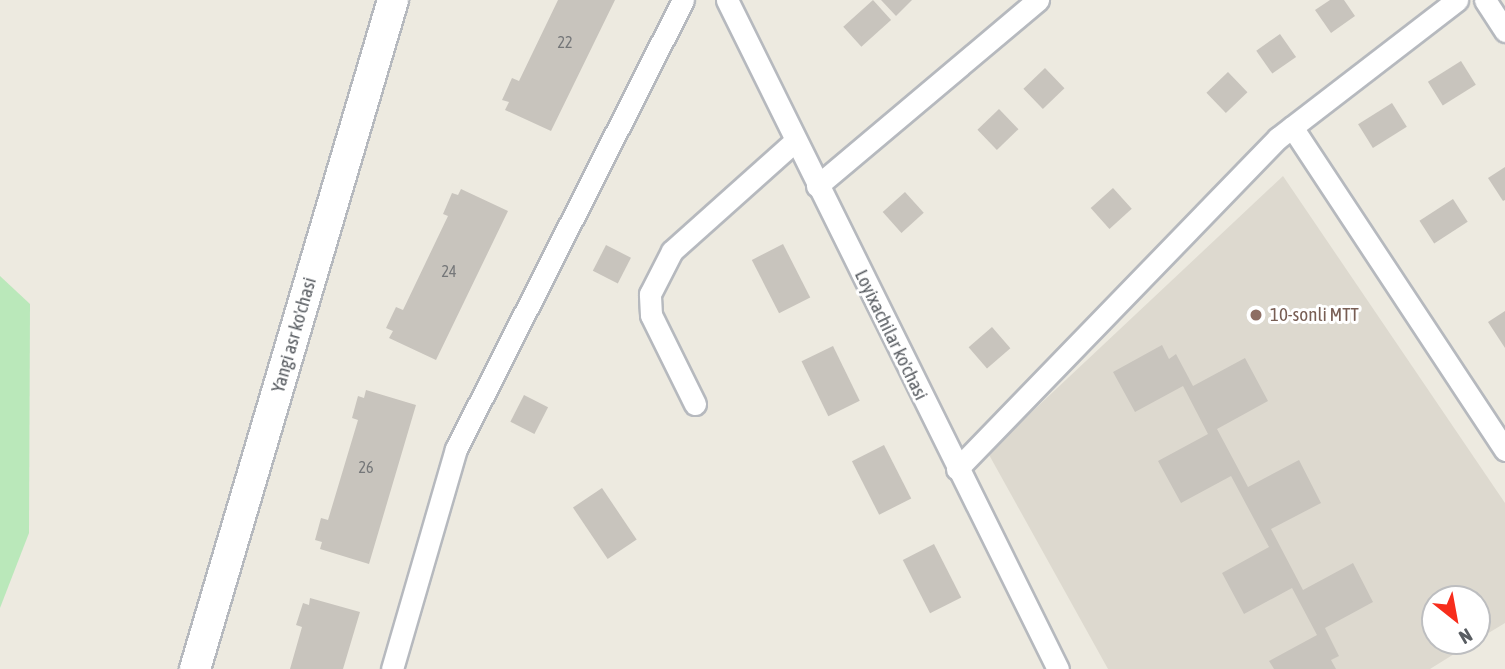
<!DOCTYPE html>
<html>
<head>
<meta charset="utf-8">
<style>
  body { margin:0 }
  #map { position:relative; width:1505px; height:669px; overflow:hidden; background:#edeae0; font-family:"Asap Condensed",sans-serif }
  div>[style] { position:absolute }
  .education>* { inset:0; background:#ddd9cf }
  .green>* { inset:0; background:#bae8ba }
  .building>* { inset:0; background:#c8c4bd; transform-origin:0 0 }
  .roads { filter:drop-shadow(2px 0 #b6b9be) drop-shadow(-2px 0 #b6b9be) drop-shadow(0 2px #b6b9be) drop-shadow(0 -2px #b6b9be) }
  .street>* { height:21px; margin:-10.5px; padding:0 10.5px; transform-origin:10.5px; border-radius:10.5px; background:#fff }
  .secondary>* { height:30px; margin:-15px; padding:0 15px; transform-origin:15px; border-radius:15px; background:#fff }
  .dots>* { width:19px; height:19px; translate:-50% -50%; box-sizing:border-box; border:4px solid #fff; border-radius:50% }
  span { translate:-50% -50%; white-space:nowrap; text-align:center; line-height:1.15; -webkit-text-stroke:6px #fff; paint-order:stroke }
  .number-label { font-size:16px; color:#757779 }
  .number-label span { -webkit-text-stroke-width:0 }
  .education-label { font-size:19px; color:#785e54 }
  .left { translate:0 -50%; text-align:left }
  .street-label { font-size:19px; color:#595d62 }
  .north { position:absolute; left:1421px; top:585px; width:70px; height:70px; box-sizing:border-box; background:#fff; border:2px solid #bdbec0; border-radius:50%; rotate:149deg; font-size:19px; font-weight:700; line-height:28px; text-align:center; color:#595d62 }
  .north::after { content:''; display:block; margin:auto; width:24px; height:32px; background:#f72d1c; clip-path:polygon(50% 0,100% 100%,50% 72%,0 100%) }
</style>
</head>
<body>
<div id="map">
  <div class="education">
    <div style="clip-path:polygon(1283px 176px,1505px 503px,1505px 623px,1477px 640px,1477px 599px,1435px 599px,1435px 641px,1475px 641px,1430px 669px,1108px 669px,988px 453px)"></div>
  </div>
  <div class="green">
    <div style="clip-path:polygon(0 276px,30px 304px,29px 533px,0 608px)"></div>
  </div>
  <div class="building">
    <div style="clip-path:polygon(558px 0,615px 0,551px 131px,505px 110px,509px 102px,502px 100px,512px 78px,519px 81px)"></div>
    <div style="left:873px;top:0;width:27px;height:40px;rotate:48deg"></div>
    <div style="clip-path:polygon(881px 0,912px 0,896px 16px)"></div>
    <div style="clip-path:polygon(1330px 0,1344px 0,1355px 16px,1331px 33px,1315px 10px)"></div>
    <div style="left:1280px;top:34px;width:28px;height:29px;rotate:55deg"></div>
    <div style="left:1461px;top:61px;width:28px;height:39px;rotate:58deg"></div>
    <div style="left:1045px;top:68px;width:28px;height:30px;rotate:46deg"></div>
    <div style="left:1228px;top:72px;width:28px;height:30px;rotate:46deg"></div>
    <div style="left:1392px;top:103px;width:28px;height:40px;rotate:58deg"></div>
    <div style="left:999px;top:109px;width:28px;height:30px;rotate:46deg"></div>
    <div style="clip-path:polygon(1505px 167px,1505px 200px,1503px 201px,1488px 178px)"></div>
    <div style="left:1113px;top:188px;width:28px;height:30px;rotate:48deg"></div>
    <div style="clip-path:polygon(461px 189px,508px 211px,436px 360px,389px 338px,393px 331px,386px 328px,396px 307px,403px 310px,448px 216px,443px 214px,452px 193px,458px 195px)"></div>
    <div style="left:905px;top:192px;width:28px;height:30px;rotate:48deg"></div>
    <div style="left:1453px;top:199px;width:27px;height:40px;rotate:57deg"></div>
    <div style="left:783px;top:244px;width:60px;height:35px;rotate:63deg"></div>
    <div style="left:606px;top:245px;width:28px;height:29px;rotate:27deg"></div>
    <div style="clip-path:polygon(1505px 311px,1505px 348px,1488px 322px)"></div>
    <div style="left:992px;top:327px;width:28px;height:31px;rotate:49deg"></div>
    <div style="clip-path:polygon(1162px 345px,1169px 359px,1176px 354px,1193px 386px,1245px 358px,1268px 401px,1217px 429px,1248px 487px,1299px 460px,1321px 503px,1271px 529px,1303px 590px,1353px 563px,1373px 602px,1325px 628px,1339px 656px,1331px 660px,1336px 669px,1274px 669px,1269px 661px,1317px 635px,1292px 588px,1244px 614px,1222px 573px,1269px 547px,1231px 476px,1181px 503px,1158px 461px,1208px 434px,1183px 386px,1135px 412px,1113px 372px)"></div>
    <div style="left:833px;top:346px;width:61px;height:35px;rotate:64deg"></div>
    <div style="clip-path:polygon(366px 390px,416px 405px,369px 564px,320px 549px,322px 542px,315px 540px,321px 518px,328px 520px,358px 420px,352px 418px,358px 396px,364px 398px)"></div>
    <div style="left:524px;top:395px;width:27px;height:30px;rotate:27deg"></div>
    <div style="left:884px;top:445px;width:60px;height:36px;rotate:63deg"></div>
    <div style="left:602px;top:488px;width:62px;height:35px;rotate:56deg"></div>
    <div style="left:934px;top:544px;width:60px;height:35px;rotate:63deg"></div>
    <div style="clip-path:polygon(310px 598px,360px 612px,343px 669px,290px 669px,302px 627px,296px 625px,303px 603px,309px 605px)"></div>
  </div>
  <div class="roads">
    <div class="street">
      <div style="left:727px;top:0;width:746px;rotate:63.68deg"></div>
      <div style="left:1485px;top:0;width:37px;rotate:57deg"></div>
      <div style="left:1292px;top:127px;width:387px;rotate:56.6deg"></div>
      <div style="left:817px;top:186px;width:289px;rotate:-40.1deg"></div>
      <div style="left:695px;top:404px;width:99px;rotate:-116.3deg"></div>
      <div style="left:651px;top:315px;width:21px;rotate:-93deg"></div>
      <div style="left:650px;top:294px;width:48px;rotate:-62.9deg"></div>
      <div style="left:672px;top:251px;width:165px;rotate:-41.8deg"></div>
      <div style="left:957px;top:469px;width:461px;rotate:-45.9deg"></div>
      <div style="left:1278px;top:138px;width:226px;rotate:-37.6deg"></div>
      <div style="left:392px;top:669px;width:229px;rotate:-73.8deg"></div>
      <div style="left:456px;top:449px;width:503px;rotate:-63.18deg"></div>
    </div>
    <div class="secondary">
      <div style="left:195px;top:669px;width:698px;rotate:-73.51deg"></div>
    </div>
  </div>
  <div class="dots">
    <div style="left:1256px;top:315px;background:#8d6e63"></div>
  </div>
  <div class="number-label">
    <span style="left:565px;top:42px">22</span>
    <span style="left:449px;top:271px">24</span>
    <span style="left:366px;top:467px">26</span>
  </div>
  <div class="education-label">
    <span class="left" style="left:1270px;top:315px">10-sonli MTT</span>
  </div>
  <div class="street-label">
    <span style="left:294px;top:335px;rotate:-74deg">Yangi asr ko'chasi</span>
    <span style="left:891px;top:335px;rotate:64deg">Loyixachilar ko'chasi</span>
  </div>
  <div class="north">N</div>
</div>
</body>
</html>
